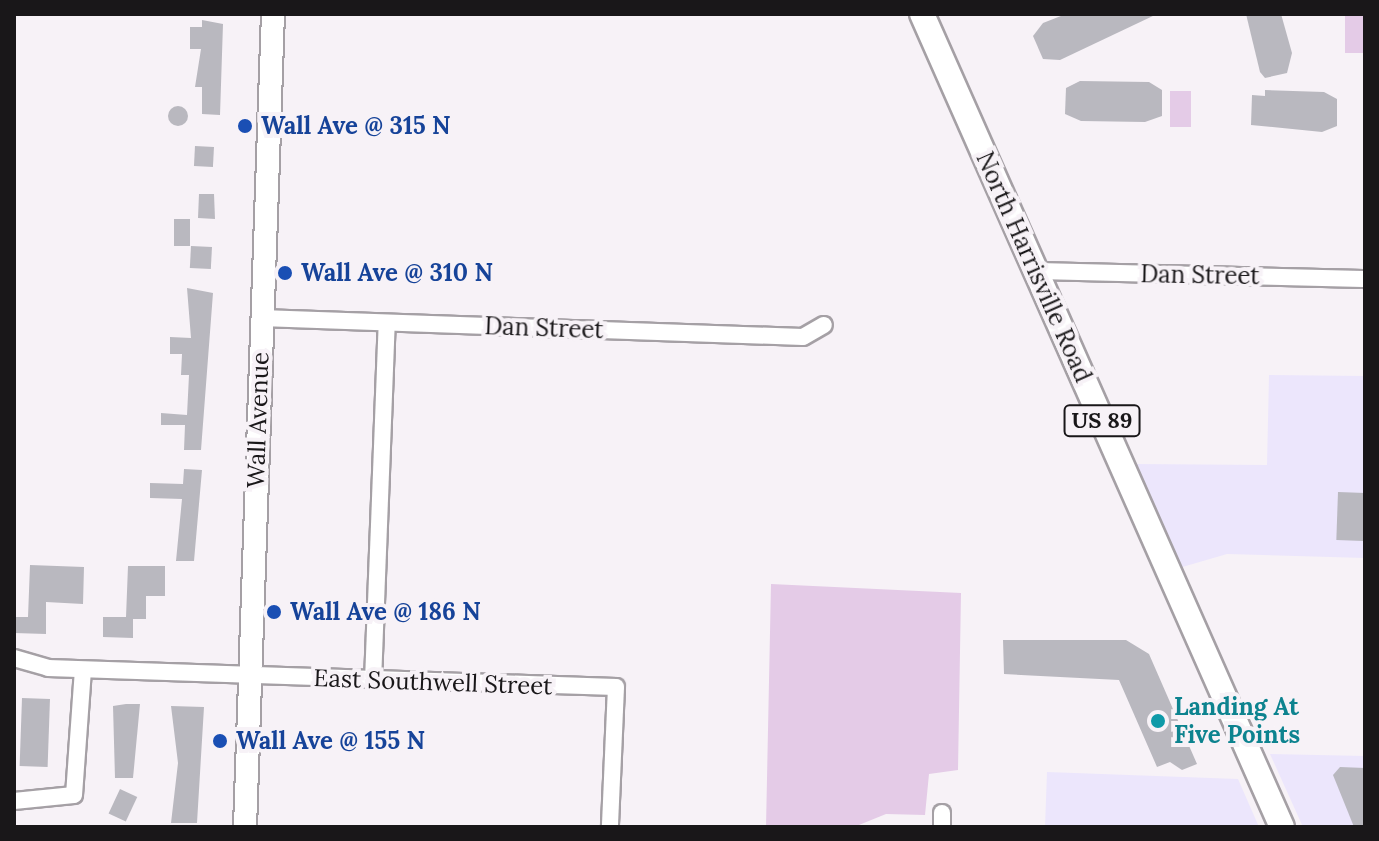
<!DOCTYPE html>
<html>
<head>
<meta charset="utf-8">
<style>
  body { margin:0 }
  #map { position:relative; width:1379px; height:841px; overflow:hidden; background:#f7f2f7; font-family:Lora,serif }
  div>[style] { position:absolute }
  .commercial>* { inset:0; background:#ece6fc }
  .green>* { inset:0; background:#e4cbe7; transform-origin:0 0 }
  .building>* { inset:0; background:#b9b8bf; transform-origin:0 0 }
  .round { border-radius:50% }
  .roads { filter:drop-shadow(2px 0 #a5a0a5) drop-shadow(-2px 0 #a5a0a5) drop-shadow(0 2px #a5a0a5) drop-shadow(0 -2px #a5a0a5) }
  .street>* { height:16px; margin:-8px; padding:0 8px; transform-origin:8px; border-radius:8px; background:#fff }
  .secondary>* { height:22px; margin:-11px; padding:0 11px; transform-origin:11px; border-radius:11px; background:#fff }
  .primary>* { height:24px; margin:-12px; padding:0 12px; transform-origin:12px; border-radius:12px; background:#fff }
  .dots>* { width:22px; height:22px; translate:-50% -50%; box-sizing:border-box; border:4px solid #f7f2f7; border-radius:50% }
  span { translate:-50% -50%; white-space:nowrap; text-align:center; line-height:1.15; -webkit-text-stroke:8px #f7f2f7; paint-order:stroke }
  .shield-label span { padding:2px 6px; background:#f7f2f7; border:2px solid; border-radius:6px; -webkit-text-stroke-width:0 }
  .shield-label { font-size:22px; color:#191719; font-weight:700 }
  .transit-label { font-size:24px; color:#164399; font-weight:700 }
  .left { translate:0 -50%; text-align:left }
  .street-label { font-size:24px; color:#191719 }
  .culture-label { font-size:24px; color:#0d838f; font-weight:700 }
  .frame { position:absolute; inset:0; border:16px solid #191719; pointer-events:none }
</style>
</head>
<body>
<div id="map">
  <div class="commercial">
    <div style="clip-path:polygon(1269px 375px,1365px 376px,1365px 558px,1227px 554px,1179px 568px,1135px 464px,1267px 465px)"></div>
    <div style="clip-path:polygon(1270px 754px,1365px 756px,1365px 827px,1303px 827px)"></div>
    <div style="clip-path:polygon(1047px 772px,1238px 779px,1259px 827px,1045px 827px)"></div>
  </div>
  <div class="green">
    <div style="left:1345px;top:14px;width:20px;height:39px"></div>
    <div style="left:1170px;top:91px;width:21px;height:36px"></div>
    <div style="clip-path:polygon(771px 584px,961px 593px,958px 770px,929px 774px,925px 815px,886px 814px,854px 827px,766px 827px)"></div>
  </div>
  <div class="building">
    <div style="clip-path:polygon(1066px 14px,1155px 14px,1155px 15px,1060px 60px,1043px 59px,1033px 36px,1043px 23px)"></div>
    <div style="clip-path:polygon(1246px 14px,1281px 14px,1292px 53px,1287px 73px,1265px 78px,1260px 72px)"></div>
    <div style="clip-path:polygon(202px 20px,223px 24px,220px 115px,202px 114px,202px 87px,195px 87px,201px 49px,190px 49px,190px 27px,202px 27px)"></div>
    <div style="clip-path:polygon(1080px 81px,1149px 82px,1162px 90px,1162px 116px,1145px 122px,1081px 121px,1065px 114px,1066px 88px)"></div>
    <div style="clip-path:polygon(1265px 90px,1324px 92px,1337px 99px,1337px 126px,1322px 132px,1251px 125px,1252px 95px,1265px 96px)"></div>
    <div class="round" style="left:168px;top:106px;width:20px;height:20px"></div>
    <div style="left:195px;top:146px;width:19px;height:20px;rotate:3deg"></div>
    <div style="clip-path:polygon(199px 194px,214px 194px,215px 219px,198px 218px)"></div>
    <div style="left:174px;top:219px;width:16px;height:27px"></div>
    <div style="left:191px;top:246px;width:21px;height:22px;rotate:3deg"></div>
    <div style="clip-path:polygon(187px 288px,213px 293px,201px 450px,184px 450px,185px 425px,161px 425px,161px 413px,187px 415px,189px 375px,181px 375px,182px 354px,170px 354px,170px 337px,191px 338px)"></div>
    <div style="clip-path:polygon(184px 469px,202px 470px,194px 561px,176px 561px,182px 499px,150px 498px,150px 483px,183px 484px)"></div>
    <div style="left:1338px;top:492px;width:27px;height:48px;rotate:2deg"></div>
    <div style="clip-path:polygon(30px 565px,84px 567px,83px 604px,46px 602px,46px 634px,14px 633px,14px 617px,28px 617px)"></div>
    <div style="clip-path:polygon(128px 566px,165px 566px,165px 596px,146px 596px,146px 619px,133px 619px,133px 638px,103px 637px,103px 617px,126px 617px)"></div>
    <div style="clip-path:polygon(1003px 640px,1126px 640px,1149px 654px,1197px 764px,1182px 770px,1170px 762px,1157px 767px,1119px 680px,1004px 674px)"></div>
    <div style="left:22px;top:698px;width:28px;height:68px;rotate:2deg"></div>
    <div style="clip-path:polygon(126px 704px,140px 704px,133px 778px,115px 778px,113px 706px)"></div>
    <div style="clip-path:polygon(171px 706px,204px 707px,197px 823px,171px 823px,178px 763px)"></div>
    <div style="clip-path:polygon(1340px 767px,1365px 768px,1365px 827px,1354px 827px,1333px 775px)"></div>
    <div style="left:120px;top:789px;width:19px;height:27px;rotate:25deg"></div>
  </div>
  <div class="roads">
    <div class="street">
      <div style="left:1036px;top:271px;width:329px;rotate:1.4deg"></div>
      <div style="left:261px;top:318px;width:542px;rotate:2.01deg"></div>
      <div style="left:803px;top:337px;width:24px;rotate:-30deg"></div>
      <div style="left:14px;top:658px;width:35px;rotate:16deg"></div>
      <div style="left:48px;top:668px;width:568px;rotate:1.92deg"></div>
      <div style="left:616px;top:687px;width:140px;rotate:92.5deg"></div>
      <div style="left:373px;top:681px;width:358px;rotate:-87.8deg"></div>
      <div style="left:14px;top:801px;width:60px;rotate:-5.7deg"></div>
      <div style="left:74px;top:795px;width:125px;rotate:-85.9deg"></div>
      <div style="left:942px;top:827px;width:14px;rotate:-90deg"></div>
    </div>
    <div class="secondary">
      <div style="left:245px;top:827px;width:813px;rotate:-88.03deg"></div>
    </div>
    <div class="primary">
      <div style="left:922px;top:14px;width:889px;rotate:66.12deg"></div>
    </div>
  </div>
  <div class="dots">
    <div style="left:245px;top:126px;background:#1a4fb4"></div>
    <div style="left:285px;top:273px;background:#1a4fb4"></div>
    <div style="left:274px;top:612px;background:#1a4fb4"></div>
    <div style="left:1158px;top:721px;background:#0f9aa8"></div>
    <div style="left:220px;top:741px;background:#1a4fb4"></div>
  </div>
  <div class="shield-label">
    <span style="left:1102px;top:421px">US 89</span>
  </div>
  <div class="transit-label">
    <span class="left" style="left:261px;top:126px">Wall Ave @ 315 N</span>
    <span class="left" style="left:301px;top:273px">Wall Ave @ 310 N</span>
    <span class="left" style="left:290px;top:612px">Wall Ave @ 186 N</span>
    <span class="left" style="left:236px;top:741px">Wall Ave @ 155 N</span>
  </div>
  <div class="street-label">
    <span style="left:1034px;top:267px;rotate:66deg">North Harrisville Road</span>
    <span style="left:1200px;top:275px;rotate:1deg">Dan Street</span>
    <span style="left:544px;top:328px;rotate:2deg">Dan Street</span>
    <span style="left:258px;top:420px;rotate:-88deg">Wall Avenue</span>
    <span style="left:433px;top:682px;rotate:2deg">East Southwell Street</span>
  </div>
  <div class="culture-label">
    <span class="left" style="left:1174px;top:721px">Landing At<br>Five Points</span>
  </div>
  <div class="frame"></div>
</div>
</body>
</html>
